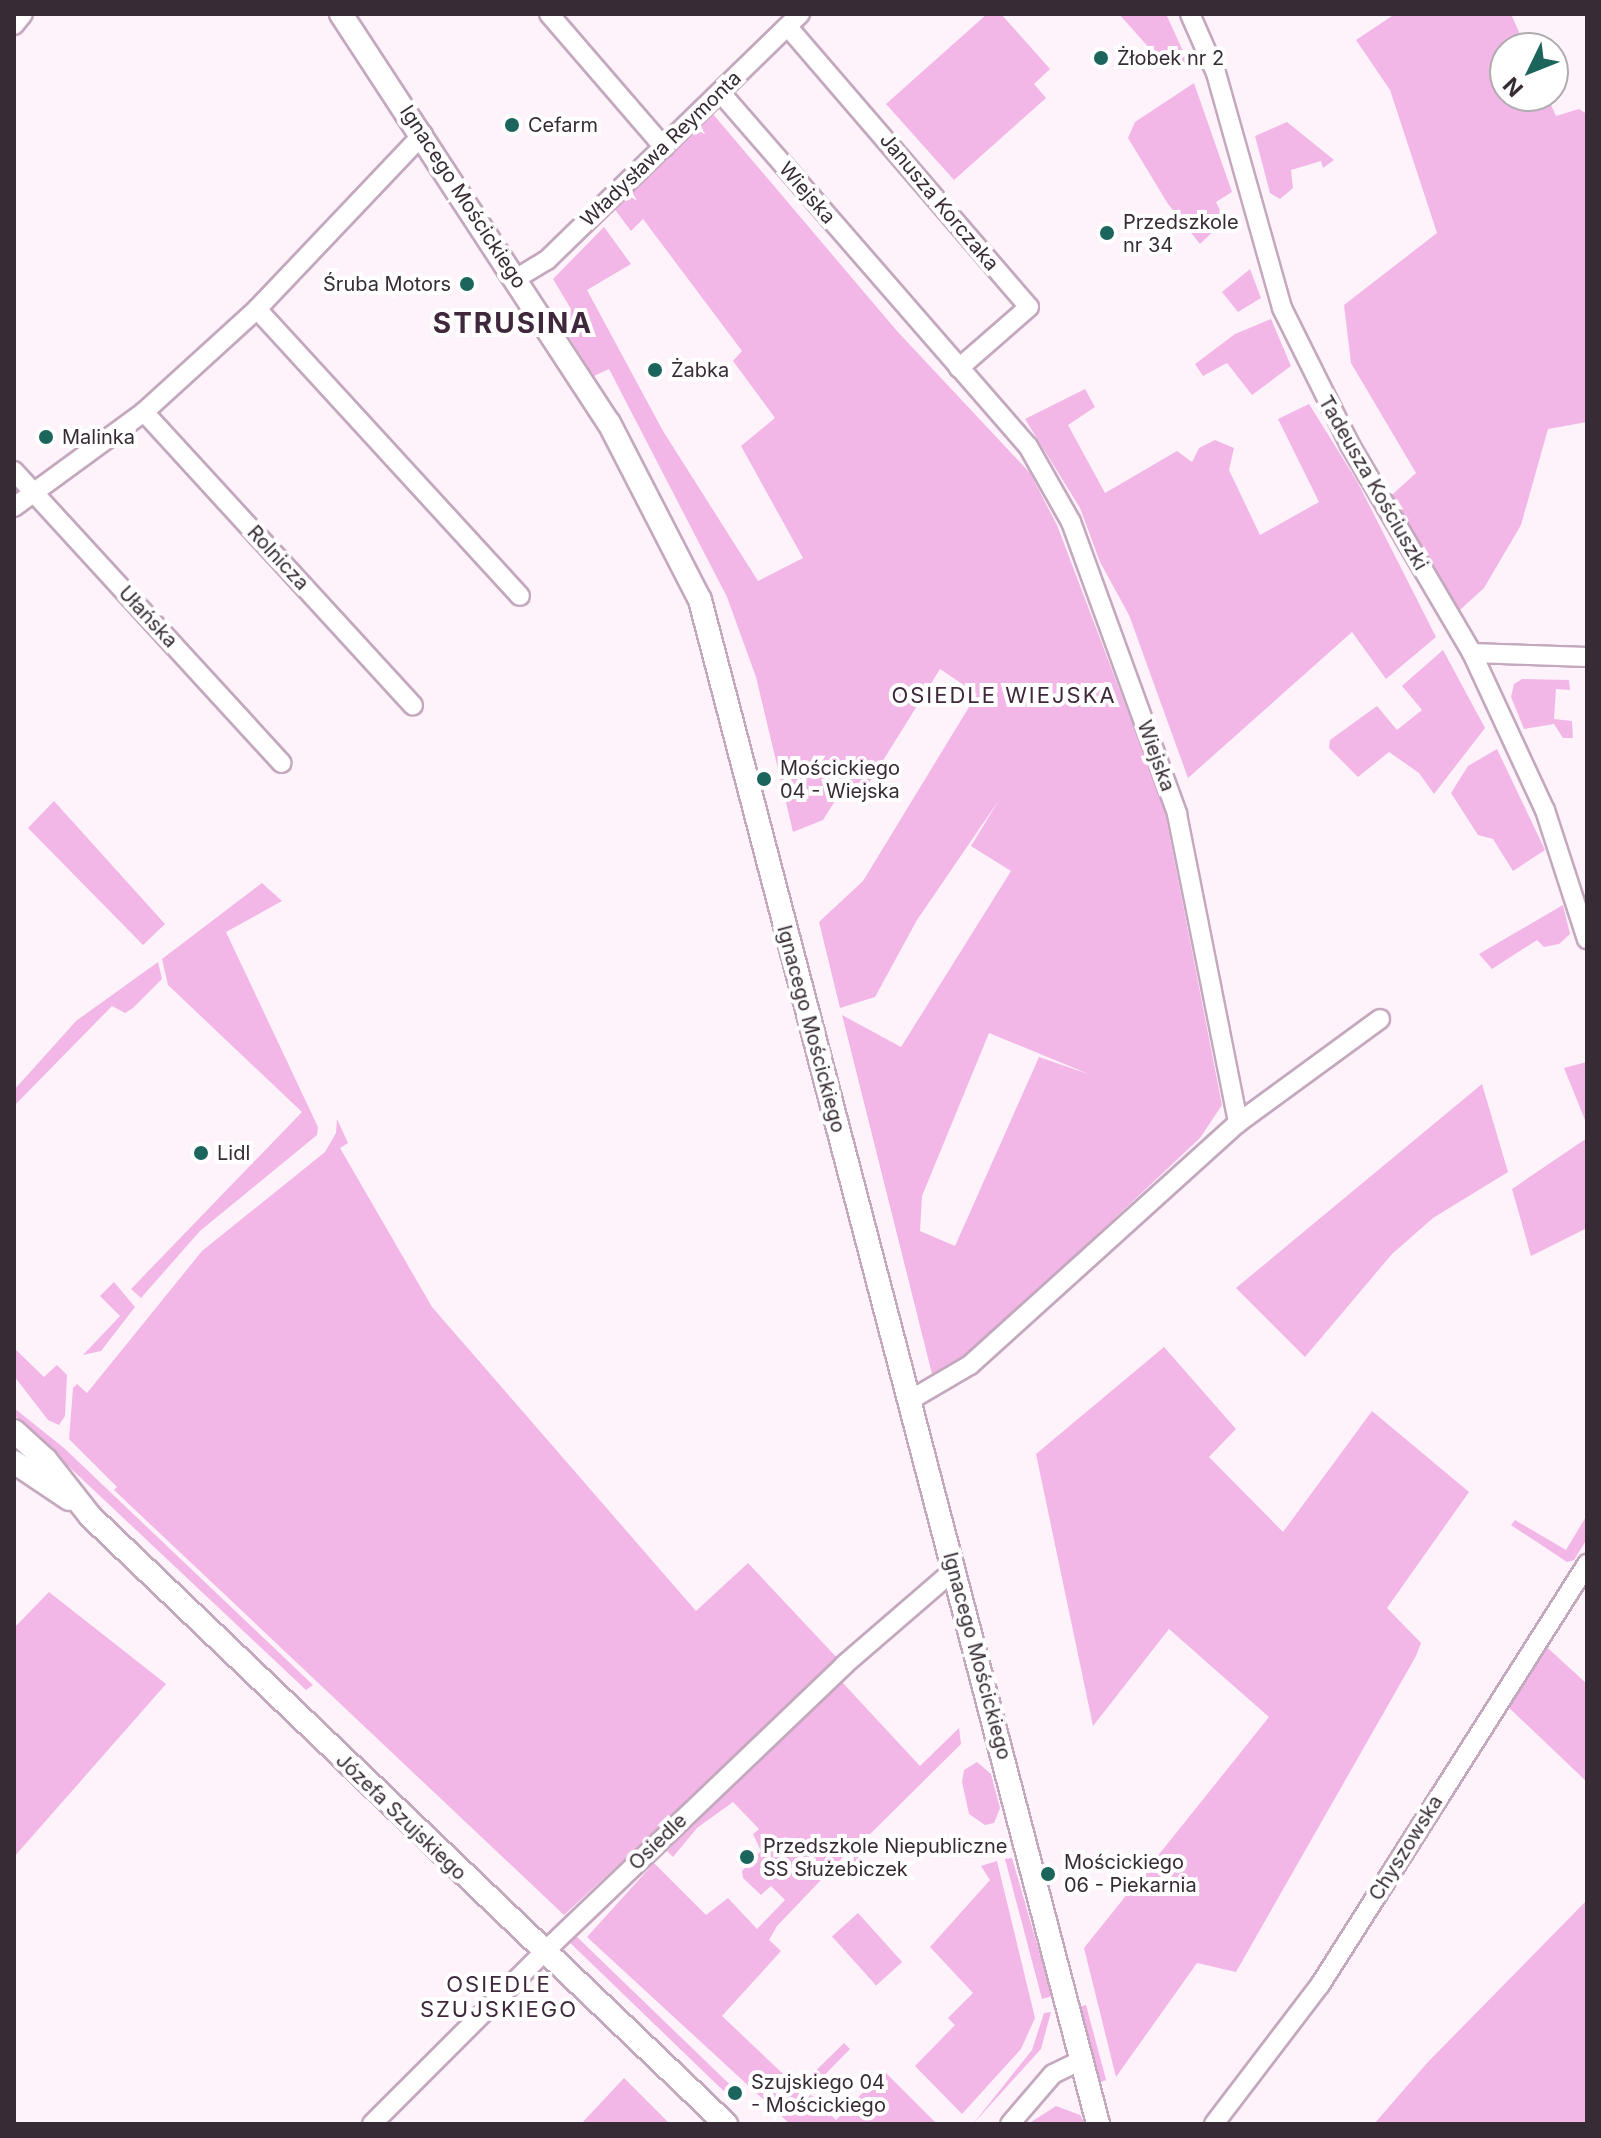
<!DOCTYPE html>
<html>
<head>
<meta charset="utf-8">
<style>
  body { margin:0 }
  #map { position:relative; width:1601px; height:2138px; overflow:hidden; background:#fef2fb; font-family:Inter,sans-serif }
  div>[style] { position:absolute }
  .green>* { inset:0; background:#f3b7e7; transform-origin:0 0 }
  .roads { filter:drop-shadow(2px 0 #c4a8be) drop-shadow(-2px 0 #c4a8be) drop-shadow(0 2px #c4a8be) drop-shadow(0 -2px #c4a8be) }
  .minor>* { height:18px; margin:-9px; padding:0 9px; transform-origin:9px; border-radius:9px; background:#fff }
  .tertiary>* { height:22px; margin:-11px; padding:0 11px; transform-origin:11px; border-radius:11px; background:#fff }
  .dots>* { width:22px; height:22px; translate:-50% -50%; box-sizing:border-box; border:4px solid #fff; border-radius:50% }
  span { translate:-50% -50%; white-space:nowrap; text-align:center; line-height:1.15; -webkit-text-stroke:8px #fff; paint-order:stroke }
  .poi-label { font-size:20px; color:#372c35 }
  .left { translate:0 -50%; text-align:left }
  .right { translate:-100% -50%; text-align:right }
  .street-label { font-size:20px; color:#372c35 }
  .neighbourhood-label { font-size:22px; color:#3f283b; letter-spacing:2px }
  .district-label { font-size:28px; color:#3f283b; font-weight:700; letter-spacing:2px }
  .frame { position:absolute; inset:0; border:16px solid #372c35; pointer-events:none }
  .north { position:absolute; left:1489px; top:32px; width:80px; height:80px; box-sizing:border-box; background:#fff; border:2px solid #afabae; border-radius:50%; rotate:227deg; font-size:22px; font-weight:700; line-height:32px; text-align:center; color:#372c35 }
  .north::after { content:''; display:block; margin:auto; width:28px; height:36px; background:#1b655c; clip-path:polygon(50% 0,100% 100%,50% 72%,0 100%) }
</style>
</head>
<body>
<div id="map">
  <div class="green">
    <div style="clip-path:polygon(987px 14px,1001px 14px,1050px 69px,1034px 84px,1046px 98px,954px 180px,886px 104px)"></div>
    <div style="clip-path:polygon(1119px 14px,1166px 14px,1188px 62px,1167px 68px)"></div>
    <div style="clip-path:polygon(1395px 14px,1511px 14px,1526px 48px,1505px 48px,1505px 96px,1547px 96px,1556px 116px,1579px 109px,1587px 114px,1587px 422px,1548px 429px,1521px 525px,1484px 588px,1451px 618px,1383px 503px,1416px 473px,1351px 363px,1344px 305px,1437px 233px,1390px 90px,1356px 40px)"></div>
    <div style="clip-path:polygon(1194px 83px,1232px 192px,1216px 202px,1225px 220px,1200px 244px,1168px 204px,1128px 138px,1135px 122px)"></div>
    <div style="clip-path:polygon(evenodd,707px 107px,897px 331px,1030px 473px,1057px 525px,1164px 807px,1222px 1105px,1200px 1138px,1064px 1266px,1066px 1278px,970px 1365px,932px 1374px,842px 1015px,901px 1047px,1011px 871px,971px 846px,999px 800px,917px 920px,875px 997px,840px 1008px,819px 922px,863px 881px,977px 694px,940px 669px,864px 791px,847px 782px,823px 820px,793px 832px,756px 677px,727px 597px,609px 369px,594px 376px,553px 312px,571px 309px,553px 279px,604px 227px,631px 264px,587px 290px,663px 431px,758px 581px,803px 558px,741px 446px,775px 418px,733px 361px,742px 351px,643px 219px,631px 231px,613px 207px,707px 107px,989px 1033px,1091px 1075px,1039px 1057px,955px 1246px,920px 1231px,922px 1196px,989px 1033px)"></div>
    <div style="clip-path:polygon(1287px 122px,1334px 160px,1323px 168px,1321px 161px,1291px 170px,1293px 188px,1280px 199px,1270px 193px,1255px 136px)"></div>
    <div style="clip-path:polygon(1250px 269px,1261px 298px,1238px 312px,1222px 292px)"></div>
    <div style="clip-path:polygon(1271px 319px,1291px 366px,1252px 395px,1227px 363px,1203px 376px,1195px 364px,1235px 334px)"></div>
    <div style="clip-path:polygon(1085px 389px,1095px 407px,1068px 425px,1105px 493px,1177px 451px,1192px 462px,1199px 448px,1215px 440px,1234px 448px,1229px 470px,1260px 535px,1319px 502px,1278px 419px,1309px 404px,1357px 481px,1436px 637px,1386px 679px,1352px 632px,1188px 778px,1129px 615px,1100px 562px,1080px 508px,1025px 419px)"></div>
    <div style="clip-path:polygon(1443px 650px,1485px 728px,1434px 794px,1419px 773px,1389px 752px,1358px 777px,1329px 748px,1330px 740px,1377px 706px,1397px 730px,1422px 710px,1402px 686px)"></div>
    <div style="clip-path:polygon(1522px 679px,1569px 680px,1570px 690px,1556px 689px,1554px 719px,1572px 721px,1573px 738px,1563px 738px,1554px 724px,1524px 729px,1511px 697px,1514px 684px)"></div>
    <div style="clip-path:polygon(1497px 749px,1545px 850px,1513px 871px,1493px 839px,1478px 835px,1451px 793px,1468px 766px)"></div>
    <div style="clip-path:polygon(54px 801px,165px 924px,143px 945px,28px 828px)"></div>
    <div style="clip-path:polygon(262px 883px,282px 901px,226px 932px,318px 1127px,317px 1135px,200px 1231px,141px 1298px,131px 1289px,302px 1112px,168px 985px,162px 959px)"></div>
    <div style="clip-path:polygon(1563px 905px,1570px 934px,1559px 944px,1544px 947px,1537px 940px,1492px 969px,1479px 954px)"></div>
    <div style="clip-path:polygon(158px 962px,162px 979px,133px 1008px,125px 1013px,112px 1006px,14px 1106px,14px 1090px,76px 1021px)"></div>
    <div style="clip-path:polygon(1587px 1062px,1587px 1125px,1564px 1068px)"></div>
    <div style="clip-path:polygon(1482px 1084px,1508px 1172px,1433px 1218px,1392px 1254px,1305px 1357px,1236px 1288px)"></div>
    <div style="clip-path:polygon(337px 1119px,348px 1143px,340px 1148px,432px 1307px,696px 1611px,748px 1563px,840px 1661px,564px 1915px,114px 1490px,117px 1487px,69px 1439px,73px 1388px,77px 1384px,87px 1393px,202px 1251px,325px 1152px,336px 1133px)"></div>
    <div style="clip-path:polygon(1587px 1138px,1587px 1228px,1531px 1256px,1512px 1189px)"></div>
    <div style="clip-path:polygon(114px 1282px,135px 1307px,101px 1351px,83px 1355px,120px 1316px,100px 1296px)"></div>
    <div style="clip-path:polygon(1164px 1347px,1236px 1429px,1209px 1457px,1283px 1532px,1372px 1411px,1469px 1492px,1387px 1608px,1421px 1643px,1416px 1656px,1236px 1972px,1197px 1963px,1116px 2077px,1084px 1948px,1269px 1717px,1169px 1629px,1093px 1726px,1036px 1454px)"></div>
    <div style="clip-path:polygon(14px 1348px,44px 1377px,57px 1365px,67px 1375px,65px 1416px,59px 1425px,48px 1420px,14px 1376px)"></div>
    <div style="clip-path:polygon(14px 1408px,64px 1448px,313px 1685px,306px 1690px,14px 1415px)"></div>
    <div style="clip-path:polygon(1587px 1515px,1587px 1539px,1574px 1560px,1567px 1562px,1511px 1525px,1515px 1520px,1566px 1550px)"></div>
    <div style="clip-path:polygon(49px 1592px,166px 1684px,14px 1857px,14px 1628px)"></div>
    <div style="clip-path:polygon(1538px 1639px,1587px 1684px,1587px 1782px,1503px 1702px)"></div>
    <div style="clip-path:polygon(842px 1682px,920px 1766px,959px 1728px,961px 1744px,853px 1851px,865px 1864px,858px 1871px,843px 1857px,777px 1926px,769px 1940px,781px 1951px,722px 2016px,798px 2088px,844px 2043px,850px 2049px,808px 2092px,836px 2120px,884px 2071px,937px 2124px,790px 2124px,587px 1937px,654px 1863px,706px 1915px,728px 1898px,757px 1929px,785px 1900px,771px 1886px,761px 1895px,743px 1878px,742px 1871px,761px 1851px,753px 1834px,759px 1829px,733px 1802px,697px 1828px,673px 1857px,667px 1851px)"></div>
    <div style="clip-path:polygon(977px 1762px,991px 1774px,1000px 1808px,994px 1823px,985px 1825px,969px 1814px,962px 1782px,964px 1770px)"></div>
    <div style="clip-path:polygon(1012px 1858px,1052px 1996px,1042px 1999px,1005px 1859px)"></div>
    <div style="clip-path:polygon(997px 1861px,1035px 2018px,1021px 2049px,962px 2114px,915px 2066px,955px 2025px,948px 2018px,973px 1993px,930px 1947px,990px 1880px,981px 1866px)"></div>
    <div style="clip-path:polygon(1587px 1900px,1587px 2124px,1374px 2124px,1427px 2063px)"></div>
    <div style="left:858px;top:1913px;width:66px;height:35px;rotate:48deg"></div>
    <div style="left:575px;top:1935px;width:216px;height:9px;rotate:44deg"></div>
    <div style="left:1086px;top:2005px;width:78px;height:7px;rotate:75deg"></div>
    <div style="clip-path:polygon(1051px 2012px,1041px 2049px,973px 2124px,1032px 2050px,1044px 2013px)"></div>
    <div style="clip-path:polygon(624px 2078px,670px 2124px,581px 2124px)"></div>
    <div style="clip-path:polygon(1056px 2106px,1080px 2115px,1085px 2124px,1028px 2124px)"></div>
  </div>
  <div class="roads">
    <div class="minor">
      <div style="left:549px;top:14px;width:176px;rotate:49.2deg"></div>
      <div style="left:1190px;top:14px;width:64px;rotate:66.2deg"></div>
      <div style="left:1216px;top:73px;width:244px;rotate:74.3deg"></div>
      <div style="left:1282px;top:308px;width:153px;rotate:63.6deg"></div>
      <div style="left:1350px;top:445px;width:241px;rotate:59.6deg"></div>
      <div style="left:1472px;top:653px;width:173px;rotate:65.1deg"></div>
      <div style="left:1545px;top:810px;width:136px;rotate:72deg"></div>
      <div style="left:14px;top:25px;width:14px;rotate:-51deg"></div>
      <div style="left:788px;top:27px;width:369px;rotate:49.3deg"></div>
      <div style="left:1029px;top:307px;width:93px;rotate:138.9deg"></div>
      <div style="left:720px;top:92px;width:469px;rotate:49deg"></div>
      <div style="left:1028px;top:446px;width:87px;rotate:60.5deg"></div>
      <div style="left:1071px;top:522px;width:311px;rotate:70deg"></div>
      <div style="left:1177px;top:814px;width:315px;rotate:78.8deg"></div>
      <div style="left:517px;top:278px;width:35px;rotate:-31deg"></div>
      <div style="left:547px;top:260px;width:353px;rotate:-44.2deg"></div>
      <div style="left:257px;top:309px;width:389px;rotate:47.5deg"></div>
      <div style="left:144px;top:412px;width:398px;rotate:47.5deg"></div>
      <div style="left:14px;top:471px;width:396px;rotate:47.5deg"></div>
      <div style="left:14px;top:507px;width:161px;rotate:-36.2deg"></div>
      <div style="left:144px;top:412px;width:153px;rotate:-42.3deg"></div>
      <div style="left:257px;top:309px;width:241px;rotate:-46.5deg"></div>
      <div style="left:1472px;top:653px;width:115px;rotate:2deg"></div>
      <div style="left:912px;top:1399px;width:67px;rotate:-30.4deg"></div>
      <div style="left:970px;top:1365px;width:361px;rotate:-42.1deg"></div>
      <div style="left:1238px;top:1123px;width:176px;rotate:-36.2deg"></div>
      <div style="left:372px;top:2124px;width:242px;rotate:-45deg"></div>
      <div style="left:543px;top:1953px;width:417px;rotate:-43.7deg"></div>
      <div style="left:844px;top:1665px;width:145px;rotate:-40.8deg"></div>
      <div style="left:1010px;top:2124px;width:66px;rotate:-49.3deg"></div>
      <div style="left:1053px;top:2074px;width:32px;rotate:-26deg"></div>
      <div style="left:1214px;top:2124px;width:175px;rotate:-52.7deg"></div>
      <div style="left:1320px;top:1985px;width:499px;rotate:-57.6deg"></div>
    </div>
    <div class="tertiary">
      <div style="left:341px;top:14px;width:489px;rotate:56.8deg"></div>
      <div style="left:609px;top:423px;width:199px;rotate:62.8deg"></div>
      <div style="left:700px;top:600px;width:1575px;rotate:75.36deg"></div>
      <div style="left:14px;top:1431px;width:43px;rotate:42.2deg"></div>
      <div style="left:46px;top:1460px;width:71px;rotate:51.8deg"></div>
      <div style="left:90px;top:1516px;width:880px;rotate:43.71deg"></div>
      <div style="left:14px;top:1462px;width:66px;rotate:33.9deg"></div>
    </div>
  </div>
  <div class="dots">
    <div style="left:1101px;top:58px;background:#1b655c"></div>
    <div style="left:512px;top:125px;background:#1b655c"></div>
    <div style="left:1107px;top:233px;background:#1b655c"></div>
    <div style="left:467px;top:284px;background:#1b655c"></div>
    <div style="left:655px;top:370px;background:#1b655c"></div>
    <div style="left:46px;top:437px;background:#1b655c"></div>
    <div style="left:764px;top:779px;background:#1b655c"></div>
    <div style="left:201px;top:1153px;background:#1b655c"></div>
    <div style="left:747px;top:1857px;background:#1b655c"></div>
    <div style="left:1048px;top:1874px;background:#1b655c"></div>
    <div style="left:735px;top:2093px;background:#1b655c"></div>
  </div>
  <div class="poi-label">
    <span class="left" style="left:1117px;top:58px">Żłobek nr 2</span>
    <span class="left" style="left:528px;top:125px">Cefarm</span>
    <span class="left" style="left:1123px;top:234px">Przedszkole<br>nr 34</span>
    <span class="right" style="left:451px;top:284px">Śruba Motors</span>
    <span class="left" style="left:671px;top:370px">Żabka</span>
    <span class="left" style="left:62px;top:437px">Malinka</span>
    <span class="left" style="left:780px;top:780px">Mościckiego<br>04 - Wiejska</span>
    <span class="left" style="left:217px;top:1153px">Lidl</span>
    <span class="left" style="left:763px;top:1858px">Przedszkole Niepubliczne<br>SS Służebiczek</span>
    <span class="left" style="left:1064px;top:1874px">Mościckiego<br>06 - Piekarnia</span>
    <span class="left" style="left:751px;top:2094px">Szujskiego 04<br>- Mościckiego</span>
  </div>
  <div class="street-label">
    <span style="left:661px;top:149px;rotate:-44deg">Władysława Reymonta</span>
    <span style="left:807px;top:193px;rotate:49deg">Wiejska</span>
    <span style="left:463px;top:197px;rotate:57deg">Ignacego Mościckiego</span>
    <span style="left:939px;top:202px;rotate:50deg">Janusza Korczaka</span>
    <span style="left:1373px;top:483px;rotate:60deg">Tadeusza Kościuszki</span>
    <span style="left:278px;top:558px;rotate:47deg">Rolnicza</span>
    <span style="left:148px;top:617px;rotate:47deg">Ułańska</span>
    <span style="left:1156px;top:756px;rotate:70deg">Wiejska</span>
    <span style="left:811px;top:1029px;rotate:75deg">Ignacego Mościckiego</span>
    <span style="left:977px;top:1656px;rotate:75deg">Ignacego Mościckiego</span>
    <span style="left:401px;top:1817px;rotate:44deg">Józefa Szujskiego</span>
    <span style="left:658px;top:1842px;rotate:-44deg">Osiedle</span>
    <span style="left:1406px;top:1848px;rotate:-58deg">Chyszowska</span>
  </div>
  <div class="neighbourhood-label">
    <span style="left:1004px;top:696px">OSIEDLE WIEJSKA</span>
    <span style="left:499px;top:1997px">OSIEDLE<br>SZUJSKIEGO</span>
  </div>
  <div class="district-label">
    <span style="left:513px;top:323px">STRUSINA</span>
  </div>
  <div class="frame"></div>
  <div class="north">N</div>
</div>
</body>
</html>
